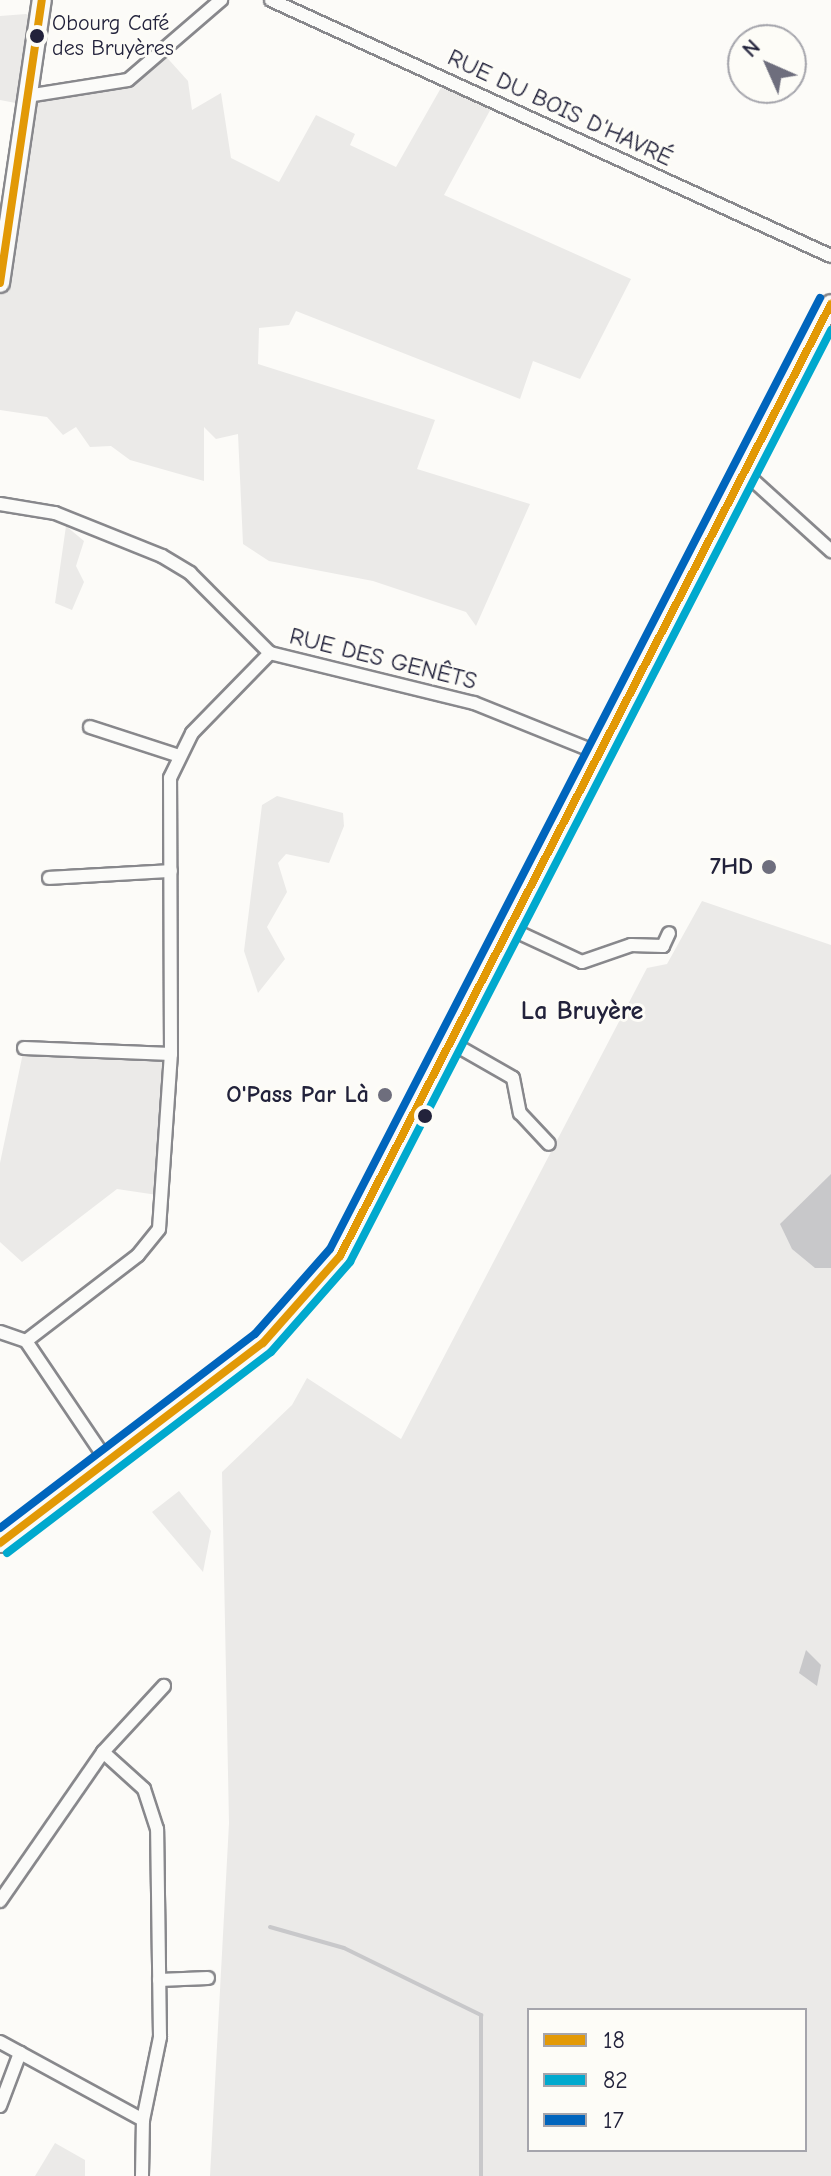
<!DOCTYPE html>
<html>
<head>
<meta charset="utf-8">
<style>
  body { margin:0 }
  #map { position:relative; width:831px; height:2176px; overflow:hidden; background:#fcfbf8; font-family:"Comic Neue",sans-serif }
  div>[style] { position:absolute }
  .green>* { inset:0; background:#ebeae8 }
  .water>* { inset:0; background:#c8c8ca }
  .stream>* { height:4px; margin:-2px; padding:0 2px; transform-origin:2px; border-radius:2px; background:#c8c8ca }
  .roads { filter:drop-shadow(2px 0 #88888c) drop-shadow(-2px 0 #88888c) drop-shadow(0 2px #88888c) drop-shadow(0 -2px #88888c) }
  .street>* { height:12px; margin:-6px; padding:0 6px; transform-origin:6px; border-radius:6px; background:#fbfbf9 }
  .secondary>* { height:18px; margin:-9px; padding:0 9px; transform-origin:9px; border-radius:9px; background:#fbfbf9 }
  .bus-1>* { height:8px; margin:-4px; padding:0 4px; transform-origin:4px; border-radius:4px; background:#e29906 }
  .bus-2>* { height:8px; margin:-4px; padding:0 4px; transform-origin:4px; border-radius:4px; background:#00a9ce }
  .bus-3>* { height:8px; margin:-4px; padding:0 4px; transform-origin:4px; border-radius:4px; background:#0065bd }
  .dots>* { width:22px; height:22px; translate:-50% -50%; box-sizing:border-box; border:4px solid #fdfcf7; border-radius:50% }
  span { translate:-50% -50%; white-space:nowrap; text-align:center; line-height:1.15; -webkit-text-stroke:6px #fdfcf7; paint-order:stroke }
  .bus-label { font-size:22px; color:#22223b }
  .left { translate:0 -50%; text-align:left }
  .street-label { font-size:24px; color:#22223b }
  .poi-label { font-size:24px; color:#22223b; font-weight:700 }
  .right { translate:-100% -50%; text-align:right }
  .neighbourhood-label { font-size:26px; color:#22223b; font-weight:700 }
  .legend { position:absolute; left:527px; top:2008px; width:280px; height:144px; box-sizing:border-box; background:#fdfcf7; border:2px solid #a5a5ac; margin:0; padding:10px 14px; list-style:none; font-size:24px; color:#22223b }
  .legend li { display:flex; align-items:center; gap:16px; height:40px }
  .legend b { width:40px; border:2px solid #a5a5ac }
  .north { position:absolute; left:727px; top:24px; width:80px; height:80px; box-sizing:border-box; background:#fdfcf7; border:2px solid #a5a5ac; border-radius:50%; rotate:315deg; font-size:22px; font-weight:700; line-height:32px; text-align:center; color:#22223b }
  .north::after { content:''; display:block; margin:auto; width:28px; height:36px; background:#6e6e7d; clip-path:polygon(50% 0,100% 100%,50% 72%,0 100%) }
</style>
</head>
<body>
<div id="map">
  <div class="green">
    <div style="clip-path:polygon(26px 14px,35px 19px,28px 96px,128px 80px,161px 51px,188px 81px,192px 110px,221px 93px,231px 158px,279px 182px,316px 115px,355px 134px,350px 145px,396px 167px,446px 79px,494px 103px,444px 195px,631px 279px,580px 379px,533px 361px,520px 399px,296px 311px,289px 325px,259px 328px,258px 364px,435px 420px,417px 469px,530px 504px,476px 626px,466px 612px,373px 581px,269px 561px,243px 544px,238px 434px,216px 439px,204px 427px,204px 481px,130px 460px,111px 446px,90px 447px,76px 427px,63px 435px,47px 417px,0 410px,0 283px,26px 105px,0 100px,0 16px)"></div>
    <div style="clip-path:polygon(66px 526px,84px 541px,76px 566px,84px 582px,72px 610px,55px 603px)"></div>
    <div style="clip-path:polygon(277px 796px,343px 813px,344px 826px,329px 863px,286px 854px,278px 863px,287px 892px,267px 927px,285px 959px,258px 993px,244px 951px,262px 805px)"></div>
    <div style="clip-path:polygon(evenodd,702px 901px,831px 945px,831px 2176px,210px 2176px,229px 1823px,222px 1472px,292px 1405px,307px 1378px,401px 1439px,647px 968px,667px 964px,702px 901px,529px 2010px,805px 2010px,805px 2150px,529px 2150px,529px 2010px)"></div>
    <div style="clip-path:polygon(24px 1048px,171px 1054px,164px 1196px,117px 1189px,22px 1262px,0 1242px,0 1163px)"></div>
    <div style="clip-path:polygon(179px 1491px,211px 1531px,203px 1572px,152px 1512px)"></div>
    <div style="clip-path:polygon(55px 2143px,85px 2160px,85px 2176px,35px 2176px)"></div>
  </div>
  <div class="water">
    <div style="clip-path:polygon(831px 1174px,831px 1268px,815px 1268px,792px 1249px,780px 1224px)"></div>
    <div style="clip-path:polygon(806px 1650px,821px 1665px,817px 1686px,799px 1673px)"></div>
  </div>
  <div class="stream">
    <div style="left:270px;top:1927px;width:77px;rotate:15.8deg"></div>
    <div style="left:344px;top:1948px;width:153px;rotate:26.1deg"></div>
    <div style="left:481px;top:2015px;width:161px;rotate:90deg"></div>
  </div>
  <div class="roads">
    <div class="street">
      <div style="left:271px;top:0;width:616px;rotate:24.57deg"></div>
      <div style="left:27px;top:96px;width:102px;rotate:-9deg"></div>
      <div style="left:128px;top:80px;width:123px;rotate:-40.7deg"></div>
      <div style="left:744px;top:472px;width:118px;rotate:42.2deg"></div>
      <div style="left:0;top:504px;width:56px;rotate:9.3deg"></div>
      <div style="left:55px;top:513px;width:115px;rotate:21.9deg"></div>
      <div style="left:162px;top:556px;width:33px;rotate:31deg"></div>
      <div style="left:190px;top:573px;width:113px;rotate:45deg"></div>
      <div style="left:270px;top:653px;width:210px;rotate:13.8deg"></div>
      <div style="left:474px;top:703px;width:137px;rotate:21.9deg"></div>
      <div style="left:90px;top:727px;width:90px;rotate:18deg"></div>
      <div style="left:49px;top:878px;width:122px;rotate:-3.3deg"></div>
      <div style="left:511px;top:929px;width:78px;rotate:24.9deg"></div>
      <div style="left:582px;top:962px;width:52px;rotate:-19.1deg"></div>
      <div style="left:631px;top:945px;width:32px;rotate:2deg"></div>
      <div style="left:663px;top:946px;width:14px;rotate:-65deg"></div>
      <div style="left:452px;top:1043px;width:70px;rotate:29.8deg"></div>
      <div style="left:513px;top:1078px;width:36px;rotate:79deg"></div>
      <div style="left:520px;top:1113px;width:42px;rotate:46.9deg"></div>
      <div style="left:24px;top:1048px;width:147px;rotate:2.3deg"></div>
      <div style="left:0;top:1332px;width:28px;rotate:19deg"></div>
      <div style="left:26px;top:1341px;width:145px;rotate:56deg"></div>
      <div style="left:26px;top:1341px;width:141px;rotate:-37.5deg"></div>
      <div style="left:138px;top:1255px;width:33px;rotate:-51deg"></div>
      <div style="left:159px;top:1229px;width:175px;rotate:-86.1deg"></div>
      <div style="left:171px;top:1054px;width:276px;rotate:-90.2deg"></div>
      <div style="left:170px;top:778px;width:50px;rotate:-63.9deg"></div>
      <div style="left:192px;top:733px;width:112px;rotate:-45.7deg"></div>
      <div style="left:0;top:1901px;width:181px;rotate:-55.3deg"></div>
      <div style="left:159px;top:1980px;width:49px;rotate:-2.3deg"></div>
      <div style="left:0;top:2042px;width:163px;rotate:28.6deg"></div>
      <div style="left:0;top:2106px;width:57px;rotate:-69.3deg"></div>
      <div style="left:142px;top:2176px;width:56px;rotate:-89deg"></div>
      <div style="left:143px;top:2120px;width:85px;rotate:-78.4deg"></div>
      <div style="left:160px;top:2037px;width:208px;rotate:-90.8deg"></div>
      <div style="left:157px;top:1829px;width:42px;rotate:-108deg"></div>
      <div style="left:144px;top:1789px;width:55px;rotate:-137.9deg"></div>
      <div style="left:103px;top:1752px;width:90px;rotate:-47.3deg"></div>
    </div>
    <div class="secondary">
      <div style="left:0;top:283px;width:286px;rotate:-81.6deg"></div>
      <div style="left:0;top:1543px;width:330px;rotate:-37.3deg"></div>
      <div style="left:263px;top:1343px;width:116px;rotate:-48.5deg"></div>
      <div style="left:340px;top:1256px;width:1071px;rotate:-62.72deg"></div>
    </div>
  </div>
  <div class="bus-1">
    <div style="left:0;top:283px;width:286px;rotate:-81.6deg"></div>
    <div style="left:0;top:1543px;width:330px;rotate:-37.3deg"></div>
    <div style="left:263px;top:1343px;width:116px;rotate:-48.5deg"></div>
    <div style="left:340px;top:1256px;width:1071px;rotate:-62.72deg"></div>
  </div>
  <div class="bus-2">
    <div style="left:7px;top:1553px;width:332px;rotate:-37.3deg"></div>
    <div style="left:271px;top:1352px;width:120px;rotate:-48.7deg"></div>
    <div style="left:350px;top:1262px;width:1049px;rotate:-62.7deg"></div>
  </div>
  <div class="bus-3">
    <div style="left:0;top:1528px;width:320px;rotate:-37.3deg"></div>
    <div style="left:255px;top:1334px;width:113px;rotate:-48.6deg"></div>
    <div style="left:330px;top:1249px;width:1070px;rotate:-62.74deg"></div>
  </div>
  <div class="dots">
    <div style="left:37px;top:36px;background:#22223b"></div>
    <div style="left:769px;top:867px;background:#6e6e7d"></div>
    <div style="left:385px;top:1095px;background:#6e6e7d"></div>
    <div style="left:425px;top:1116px;background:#22223b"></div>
  </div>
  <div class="bus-label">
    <span class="left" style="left:52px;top:36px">Obourg Café<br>des Bruyères</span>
  </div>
  <div class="street-label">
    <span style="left:560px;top:108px;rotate:25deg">RUE DU BOIS D'HAVRÉ</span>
    <span style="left:383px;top:659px;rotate:14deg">RUE DES GENÊTS</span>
  </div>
  <div class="poi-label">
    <span class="right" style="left:753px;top:867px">7HD</span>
    <span class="right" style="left:369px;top:1095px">O'Pass Par Là</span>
  </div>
  <div class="neighbourhood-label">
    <span style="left:582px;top:1012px">La Bruyère</span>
  </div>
  <ul class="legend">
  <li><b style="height:10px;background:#e29906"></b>18</li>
  <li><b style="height:10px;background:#00a9ce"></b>82</li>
  <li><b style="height:10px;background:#0065bd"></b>17</li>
  </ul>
  <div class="north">N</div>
</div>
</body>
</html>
